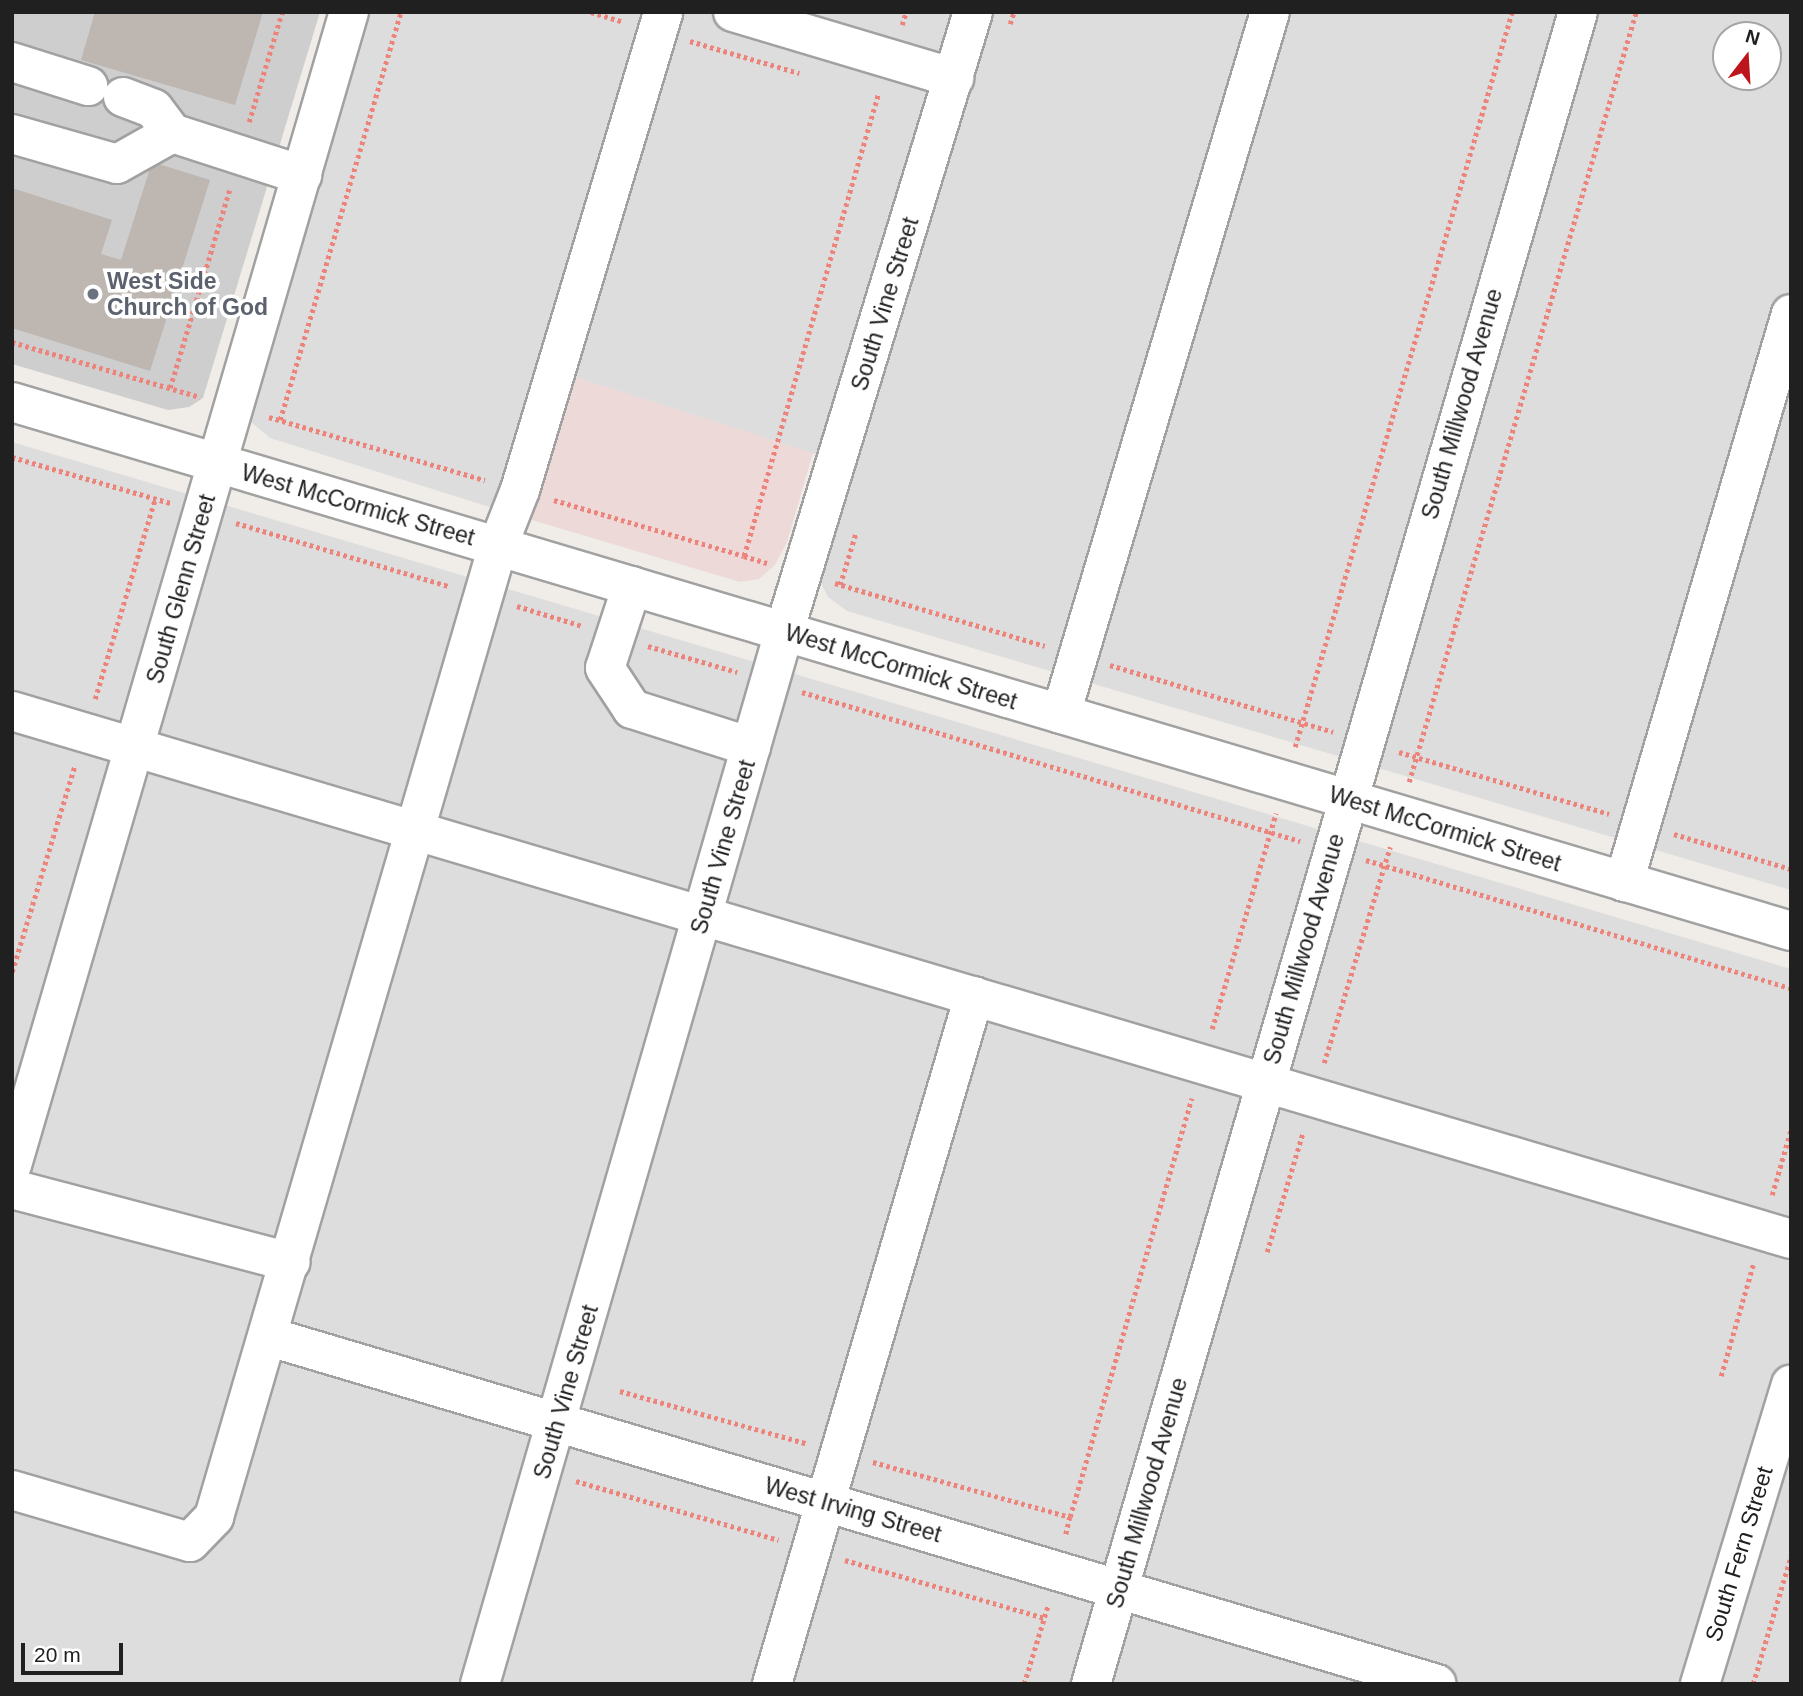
<!DOCTYPE html>
<html>
<head>
<meta charset="utf-8">
<style>
  body { margin:0 }
  #map { position:relative; width:1803px; height:1696px; overflow:hidden; background:#f0ede8; font-family:Arial,sans-serif }
  div>[style] { position:absolute }
  .residential>* { inset:0; background:#dedddd }
  .commercial>* { inset:0; background:#eed9d9 }
  .religious>* { inset:0; background:#cecece }
  .building>* { inset:0; background:#bdb6b1 }
  .path>* { height:4.5px; margin-top:-2.25px; transform-origin:0; background:repeating-linear-gradient(90deg,#ec847c 0 3.5px,transparent 0 7px) }
  .roads { filter:drop-shadow(2px 0 #a1a1a1) drop-shadow(-2px 0 #a1a1a1) drop-shadow(0 2px #a1a1a1) drop-shadow(0 -2px #a1a1a1) }
  .minor>* { height:38px; margin:-19px; padding:0 19px; transform-origin:19px; border-radius:19px; background:#fff }
  .dots>* { width:19px; height:19px; translate:-50% -50%; box-sizing:border-box; border:4px solid #fff; border-radius:50% }
  span { translate:-50% -50%; white-space:nowrap; text-align:center; line-height:1.15; -webkit-text-stroke:7px #fff; paint-order:stroke }
  .worship-label { font-size:23px; color:#5b616d; font-weight:700 }
  .left { translate:0 -50%; text-align:left }
  .street-label { font-size:23px; color:#202020 }
  .frame { position:absolute; inset:0; border:14px solid #202020; pointer-events:none }
  .north { position:absolute; left:1712px; top:21px; width:70px; height:70px; box-sizing:border-box; background:#fff; border:2px solid #a6a6a6; border-radius:50%; rotate:17deg; font-size:19px; font-weight:700; line-height:28px; text-align:center; color:#202020 }
  .north::after { content:''; display:block; margin:auto; width:24px; height:32px; background:#bc151b; clip-path:polygon(50% 0,100% 100%,50% 72%,0 100%) }
  .scale { position:absolute; left:21px; top:1643px; width:102px; height:32px; box-sizing:border-box; border:4px solid #202020; border-top:0; padding-left:9px; font-size:21px; line-height:24px; white-space:nowrap; color:#202020; -webkit-text-stroke:5px #fff; paint-order:stroke }
</style>
</head>
<body>
<div id="map">
  <div class="residential">
    <div style="clip-path:polygon(evenodd,362px 12px,1791px 12px,1791px 890px,847px 611px,828px 597px,820px 581px,849px 465px,556px 371px,515px 515px,270px 438px,251px 422px,251px 399px,362px 12px,1726px 35px,1768px 35px,1768px 77px,1726px 77px,1726px 35px)"></div>
    <div style="clip-path:polygon(12px 442px,1791px 969px,1791px 1684px,12px 1684px)"></div>
  </div>
  <div class="commercial">
    <div style="clip-path:polygon(556px 371px,813px 453px,787px 542px,775px 565px,759px 579px,740px 582px,515px 515px)"></div>
  </div>
  <div class="religious">
    <div style="clip-path:polygon(12px 12px,320px 12px,203px 398px,189px 407px,168px 410px,12px 364px)"></div>
  </div>
  <div class="building">
    <div style="clip-path:polygon(95px 12px,263px 12px,235px 105px,81px 60px)"></div>
    <div style="clip-path:polygon(152px 162px,210px 180px,150px 371px,12px 328px,12px 188px,112px 220px,101px 254px,121px 260px)"></div>
  </div>
  <div class="path">
    <div style="left:591px;top:12px;width:34px;rotate:17deg"></div>
    <div style="left:1010px;top:24px;width:13px;rotate:-72deg"></div>
    <div style="left:902px;top:25px;width:14px;rotate:-73deg"></div>
    <div style="left:690px;top:41px;width:114px;rotate:16.4deg"></div>
    <div style="left:249px;top:122px;width:115px;rotate:-73.3deg"></div>
    <div style="left:12px;top:342px;width:196px;rotate:16.3deg"></div>
    <div style="left:170px;top:388px;width:209px;rotate:-73.3deg"></div>
    <div style="left:269px;top:417px;width:225px;rotate:16.3deg"></div>
    <div style="left:280px;top:420px;width:426px;rotate:-73.5deg"></div>
    <div style="left:12px;top:457px;width:165px;rotate:16.2deg"></div>
    <div style="left:554px;top:500px;width:198px;rotate:16.4deg"></div>
    <div style="left:744px;top:556px;width:480px;rotate:-73.8deg"></div>
    <div style="left:236px;top:523px;width:222px;rotate:16.5deg"></div>
    <div style="left:744px;top:556px;width:24px;rotate:17deg"></div>
    <div style="left:835px;top:583px;width:219px;rotate:16.7deg"></div>
    <div style="left:840px;top:585px;width:55px;rotate:-73.2deg"></div>
    <div style="left:517px;top:606px;width:69px;rotate:16.9deg"></div>
    <div style="left:648px;top:646px;width:93px;rotate:16.3deg"></div>
    <div style="left:1110px;top:665px;width:233px;rotate:16.7deg"></div>
    <div style="left:802px;top:692px;width:520px;rotate:16.66deg"></div>
    <div style="left:95px;top:699px;width:209px;rotate:-73.3deg"></div>
    <div style="left:1295px;top:747px;width:766px;rotate:-73.55deg"></div>
    <div style="left:1399px;top:752px;width:219px;rotate:16.4deg"></div>
    <div style="left:1409px;top:782px;width:803px;rotate:-73.57deg"></div>
    <div style="left:1674px;top:834px;width:122px;rotate:16.7deg"></div>
    <div style="left:1366px;top:860px;width:444px;rotate:16.8deg"></div>
    <div style="left:12px;top:972px;width:216px;rotate:-73.1deg"></div>
    <div style="left:1212px;top:1029px;width:225px;rotate:-73.5deg"></div>
    <div style="left:1324px;top:1063px;width:226px;rotate:-73deg"></div>
    <div style="left:1772px;top:1195px;width:69px;rotate:-73.9deg"></div>
    <div style="left:1267px;top:1252px;width:125px;rotate:-73.3deg"></div>
    <div style="left:1721px;top:1376px;width:116px;rotate:-73.9deg"></div>
    <div style="left:620px;top:1391px;width:195px;rotate:15.7deg"></div>
    <div style="left:873px;top:1462px;width:205px;rotate:15.6deg"></div>
    <div style="left:1070px;top:1517px;width:18px;rotate:103deg"></div>
    <div style="left:576px;top:1481px;width:211px;rotate:16.2deg"></div>
    <div style="left:1070px;top:1517px;width:436px;rotate:-73.8deg"></div>
    <div style="left:845px;top:1560px;width:207px;rotate:16.2deg"></div>
    <div style="left:1024px;top:1684px;width:83px;rotate:-73.1deg"></div>
    <div style="left:1753px;top:1684px;width:134px;rotate:-73.5deg"></div>
  </div>
  <div class="roads">
    <div class="minor">
      <div style="left:733px;top:12px;width:231px;rotate:16.6deg"></div>
      <div style="left:12px;top:62px;width:80px;rotate:17.5deg"></div>
      <div style="left:123px;top:97px;width:33px;rotate:21deg"></div>
      <div style="left:154px;top:109px;width:30px;rotate:53deg"></div>
      <div style="left:12px;top:134px;width:109px;rotate:15.9deg"></div>
      <div style="left:117px;top:164px;width:63px;rotate:-29.4deg"></div>
      <div style="left:172px;top:133px;width:137px;rotate:17.9deg"></div>
      <div style="left:12px;top:402px;width:1856px;rotate:16.56deg"></div>
      <div style="left:632px;top:586px;width:86px;rotate:108.2deg"></div>
      <div style="left:605px;top:668px;width:49px;rotate:56.6deg"></div>
      <div style="left:632px;top:709px;width:125px;rotate:17.7deg"></div>
      <div style="left:12px;top:711px;width:1856px;rotate:16.53deg"></div>
      <div style="left:1061px;top:714px;width:732px;rotate:-73.42deg"></div>
      <div style="left:1624px;top:882px;width:592px;rotate:-73.62deg"></div>
      <div style="left:12px;top:1165px;width:1201px;rotate:-73.71deg"></div>
      <div style="left:12px;top:1189px;width:288px;rotate:14.7deg"></div>
      <div style="left:270px;top:1337px;width:1217px;rotate:16.56deg"></div>
      <div style="left:12px;top:1490px;width:185px;rotate:16.3deg"></div>
      <div style="left:190px;top:1542px;width:35px;rotate:-46deg"></div>
      <div style="left:214px;top:1517px;width:1012px;rotate:-73.7deg"></div>
      <div style="left:498px;top:546px;width:60px;rotate:-68.6deg"></div>
      <div style="left:520px;top:490px;width:499px;rotate:-73.3deg"></div>
      <div style="left:480px;top:1684px;width:1095px;rotate:-73.88deg"></div>
      <div style="left:784px;top:632px;width:648px;rotate:-73.05deg"></div>
      <div style="left:772px;top:1684px;width:717px;rotate:-73.64deg"></div>
      <div style="left:1091px;top:1684px;width:1741px;rotate:-73.76deg"></div>
      <div style="left:1700px;top:1684px;width:313px;rotate:-73.1deg"></div>
    </div>
  </div>
  <div class="dots">
    <div style="left:93px;top:294px;background:#6b7280"></div>
  </div>
  <div class="worship-label">
    <span class="left" style="left:107px;top:294px">West Side<br>Church of God</span>
  </div>
  <div class="street-label">
    <span style="left:885px;top:304px;rotate:-73deg">South Vine Street</span>
    <span style="left:1462px;top:404px;rotate:-74deg">South Millwood Avenue</span>
    <span style="left:358px;top:505px;rotate:16deg">West McCormick Street</span>
    <span style="left:181px;top:589px;rotate:-74deg">South Glenn Street</span>
    <span style="left:901px;top:667px;rotate:17deg">West McCormick Street</span>
    <span style="left:1445px;top:829px;rotate:17deg">West McCormick Street</span>
    <span style="left:723px;top:847px;rotate:-74deg">South Vine Street</span>
    <span style="left:1304px;top:949px;rotate:-74deg">South Millwood Avenue</span>
    <span style="left:566px;top:1392px;rotate:-74deg">South Vine Street</span>
    <span style="left:1147px;top:1493px;rotate:-74deg">South Millwood Avenue</span>
    <span style="left:853px;top:1510px;rotate:16deg">West Irving Street</span>
    <span style="left:1739px;top:1554px;rotate:-73deg">South Fern Street</span>
  </div>
  <div class="frame"></div>
  <div class="north">N</div>
  <div class="scale">20 m</div>
</div>
</body>
</html>
